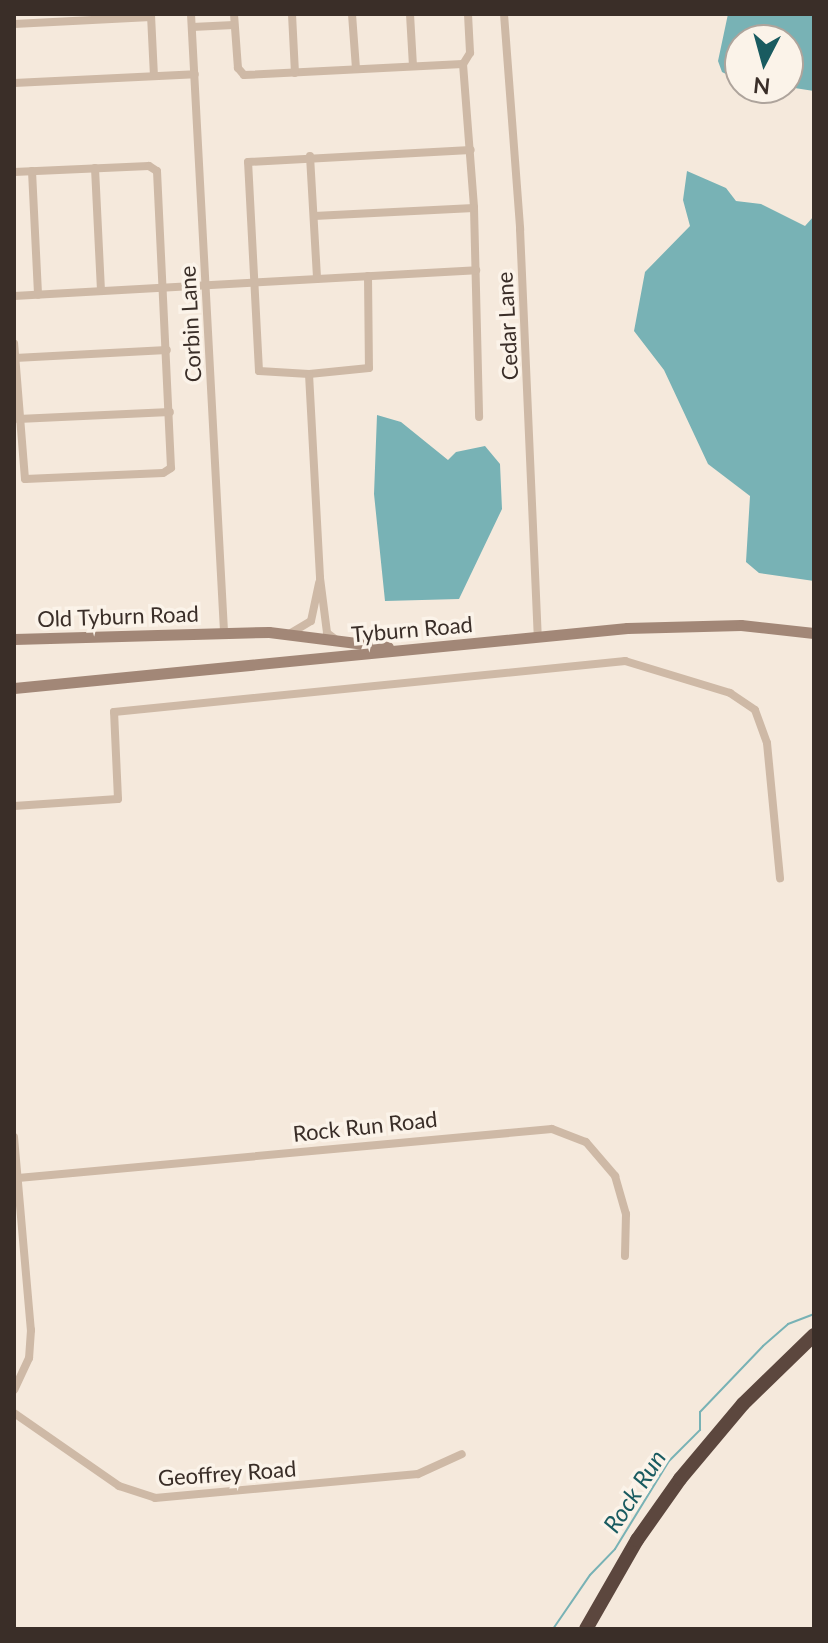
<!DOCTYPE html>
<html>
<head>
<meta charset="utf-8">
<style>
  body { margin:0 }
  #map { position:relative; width:828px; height:1643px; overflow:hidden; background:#f5e9dc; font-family:Lato,sans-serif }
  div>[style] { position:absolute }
  .water>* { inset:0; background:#78b2b5 }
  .stream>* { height:2px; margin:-1px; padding:0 1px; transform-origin:1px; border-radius:1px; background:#78b2b5 }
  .street>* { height:8px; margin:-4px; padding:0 4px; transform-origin:4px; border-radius:4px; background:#ceb9a6 }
  .secondary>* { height:11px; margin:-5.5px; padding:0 5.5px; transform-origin:5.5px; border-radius:5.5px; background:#a28777 }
  .highway>* { height:14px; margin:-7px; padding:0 7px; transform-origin:7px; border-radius:7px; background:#5c473e }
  span { translate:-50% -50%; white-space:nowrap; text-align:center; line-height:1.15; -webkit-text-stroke:7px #fbf3e9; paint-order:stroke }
  .street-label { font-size:22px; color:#3a2e28 }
  .water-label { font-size:24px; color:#195b60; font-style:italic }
  .frame { position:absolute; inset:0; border:16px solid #3a2e28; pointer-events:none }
  .north { position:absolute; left:724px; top:24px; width:80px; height:80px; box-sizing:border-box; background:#fbf3e9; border:2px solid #aea49c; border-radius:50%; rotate:186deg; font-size:22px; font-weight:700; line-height:32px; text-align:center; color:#3a2e28 }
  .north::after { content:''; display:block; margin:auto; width:28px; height:36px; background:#195b60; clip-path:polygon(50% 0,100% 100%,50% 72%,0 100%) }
</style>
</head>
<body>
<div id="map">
  <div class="water">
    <div style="clip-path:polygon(728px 14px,814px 14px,814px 91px,788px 87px,788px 40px,740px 40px,740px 81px,722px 72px,718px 61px)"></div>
    <div style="clip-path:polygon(687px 171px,726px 188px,736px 201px,761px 204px,805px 226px,814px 216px,814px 581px,759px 573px,746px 562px,750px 496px,708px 464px,664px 370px,634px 331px,645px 272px,690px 226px,683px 200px)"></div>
    <div style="clip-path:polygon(377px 415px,401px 422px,448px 460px,456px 452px,485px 446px,500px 464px,502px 509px,459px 599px,385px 601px,374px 494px)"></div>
  </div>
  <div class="stream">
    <div style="left:553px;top:1629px;width:65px;rotate:-55.6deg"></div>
    <div style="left:590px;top:1575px;width:36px;rotate:-46deg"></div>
    <div style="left:615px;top:1549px;width:103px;rotate:-58.5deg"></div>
    <div style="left:669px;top:1461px;width:44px;rotate:-45deg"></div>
    <div style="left:700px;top:1430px;width:18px;rotate:-90deg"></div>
    <div style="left:700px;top:1412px;width:91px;rotate:-46.3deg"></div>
    <div style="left:763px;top:1346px;width:33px;rotate:-41deg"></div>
    <div style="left:788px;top:1324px;width:28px;rotate:-21deg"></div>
  </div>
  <div class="street">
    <div style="left:191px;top:14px;width:619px;rotate:86.94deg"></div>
    <div style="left:234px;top:14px;width:54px;rotate:85.8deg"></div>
    <div style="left:238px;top:68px;width:9px;rotate:49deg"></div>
    <div style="left:244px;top:75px;width:219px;rotate:-2.9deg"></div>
    <div style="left:292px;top:14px;width:59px;rotate:87.1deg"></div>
    <div style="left:352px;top:14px;width:55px;rotate:85.8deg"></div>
    <div style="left:410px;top:14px;width:52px;rotate:86.7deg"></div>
    <div style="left:468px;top:14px;width:39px;rotate:87deg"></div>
    <div style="left:470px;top:53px;width:13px;rotate:122deg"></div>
    <div style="left:463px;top:64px;width:144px;rotate:85.6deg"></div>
    <div style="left:474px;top:208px;width:209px;rotate:88.6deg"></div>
    <div style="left:504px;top:14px;width:216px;rotate:85.7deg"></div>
    <div style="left:520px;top:229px;width:408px;rotate:87.5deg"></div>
    <div style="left:151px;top:15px;width:61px;rotate:87.2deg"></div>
    <div style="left:14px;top:24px;width:137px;rotate:-2.9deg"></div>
    <div style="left:192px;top:27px;width:42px;rotate:-2.7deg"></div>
    <div style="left:14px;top:83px;width:181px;rotate:-2.8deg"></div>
    <div style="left:310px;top:156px;width:123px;rotate:86.7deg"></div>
    <div style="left:95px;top:168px;width:123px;rotate:87.2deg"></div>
    <div style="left:32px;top:171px;width:124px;rotate:87.2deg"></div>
    <div style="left:14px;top:172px;width:135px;rotate:-2.5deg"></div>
    <div style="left:149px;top:166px;width:9px;rotate:32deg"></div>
    <div style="left:157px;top:171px;width:297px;rotate:87.3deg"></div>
    <div style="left:171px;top:468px;width:9px;rotate:148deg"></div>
    <div style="left:163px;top:473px;width:138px;rotate:177.5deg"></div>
    <div style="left:25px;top:479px;width:136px;rotate:-94.6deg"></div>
    <div style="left:314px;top:216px;width:160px;rotate:-2.9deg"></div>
    <div style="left:368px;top:276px;width:92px;rotate:89.4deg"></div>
    <div style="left:369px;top:368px;width:60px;rotate:174.3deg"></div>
    <div style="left:309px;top:374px;width:50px;rotate:-176.6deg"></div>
    <div style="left:259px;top:371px;width:209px;rotate:-93deg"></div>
    <div style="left:248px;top:162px;width:223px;rotate:-3.1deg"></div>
    <div style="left:14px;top:296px;width:463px;rotate:-3.2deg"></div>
    <div style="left:15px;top:358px;width:152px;rotate:-3deg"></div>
    <div style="left:309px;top:374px;width:204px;rotate:86.9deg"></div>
    <div style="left:320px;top:578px;width:55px;rotate:82.7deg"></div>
    <div style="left:327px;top:633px;width:10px;rotate:37deg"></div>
    <div style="left:18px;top:419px;width:152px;rotate:-2.6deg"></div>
    <div style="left:291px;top:633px;width:23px;rotate:-31deg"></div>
    <div style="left:311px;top:621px;width:39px;rotate:-78deg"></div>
    <div style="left:14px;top:806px;width:104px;rotate:-3.9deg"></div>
    <div style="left:118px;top:799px;width:87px;rotate:-92.6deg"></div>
    <div style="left:114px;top:712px;width:514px;rotate:-5.7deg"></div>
    <div style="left:625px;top:661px;width:110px;rotate:16.9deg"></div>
    <div style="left:730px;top:693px;width:30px;rotate:34deg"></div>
    <div style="left:755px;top:710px;width:35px;rotate:70deg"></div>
    <div style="left:767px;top:743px;width:136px;rotate:84.5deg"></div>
    <div style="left:14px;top:1137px;width:194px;rotate:85deg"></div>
    <div style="left:31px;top:1330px;width:28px;rotate:94deg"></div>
    <div style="left:29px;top:1358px;width:35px;rotate:115deg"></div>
    <div style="left:18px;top:1178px;width:536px;rotate:-5.24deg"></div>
    <div style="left:552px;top:1129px;width:36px;rotate:21deg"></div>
    <div style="left:586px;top:1142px;width:45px;rotate:49.5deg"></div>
    <div style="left:615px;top:1176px;width:40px;rotate:74deg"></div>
    <div style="left:626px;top:1214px;width:42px;rotate:91.4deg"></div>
    <div style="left:14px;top:1413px;width:128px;rotate:34.8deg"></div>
    <div style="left:119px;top:1486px;width:38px;rotate:18deg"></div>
    <div style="left:155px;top:1498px;width:264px;rotate:-5.2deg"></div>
    <div style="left:418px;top:1474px;width:48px;rotate:-24.4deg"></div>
  </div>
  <div class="secondary">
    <div style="left:14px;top:639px;width:255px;rotate:-1.6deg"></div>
    <div style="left:269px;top:632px;width:120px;rotate:7.2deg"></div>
    <div style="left:14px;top:688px;width:616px;rotate:-5.59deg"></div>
    <div style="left:627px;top:628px;width:114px;rotate:-1.5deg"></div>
    <div style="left:741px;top:625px;width:73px;rotate:6.3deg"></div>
  </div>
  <div class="highway">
    <div style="left:586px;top:1629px;width:103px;rotate:-60.2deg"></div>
    <div style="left:637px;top:1540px;width:75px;rotate:-54.8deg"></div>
    <div style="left:680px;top:1479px;width:98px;rotate:-50deg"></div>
    <div style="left:743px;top:1404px;width:99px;rotate:-44.2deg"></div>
  </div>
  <div class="street-label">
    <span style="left:190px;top:324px;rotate:-93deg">Corbin Lane</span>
    <span style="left:507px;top:326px;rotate:-93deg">Cedar Lane</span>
    <span style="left:118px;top:616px;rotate:-2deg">Old Tyburn Road</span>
    <span style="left:412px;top:629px;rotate:-5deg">Tyburn Road</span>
    <span style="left:365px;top:1126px;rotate:-6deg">Rock Run Road</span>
    <span style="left:227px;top:1473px;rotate:-4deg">Geoffrey Road</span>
  </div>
  <div class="water-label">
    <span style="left:634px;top:1491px;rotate:-57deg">Rock Run</span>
  </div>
  <div class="frame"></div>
  <div class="north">N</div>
</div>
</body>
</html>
